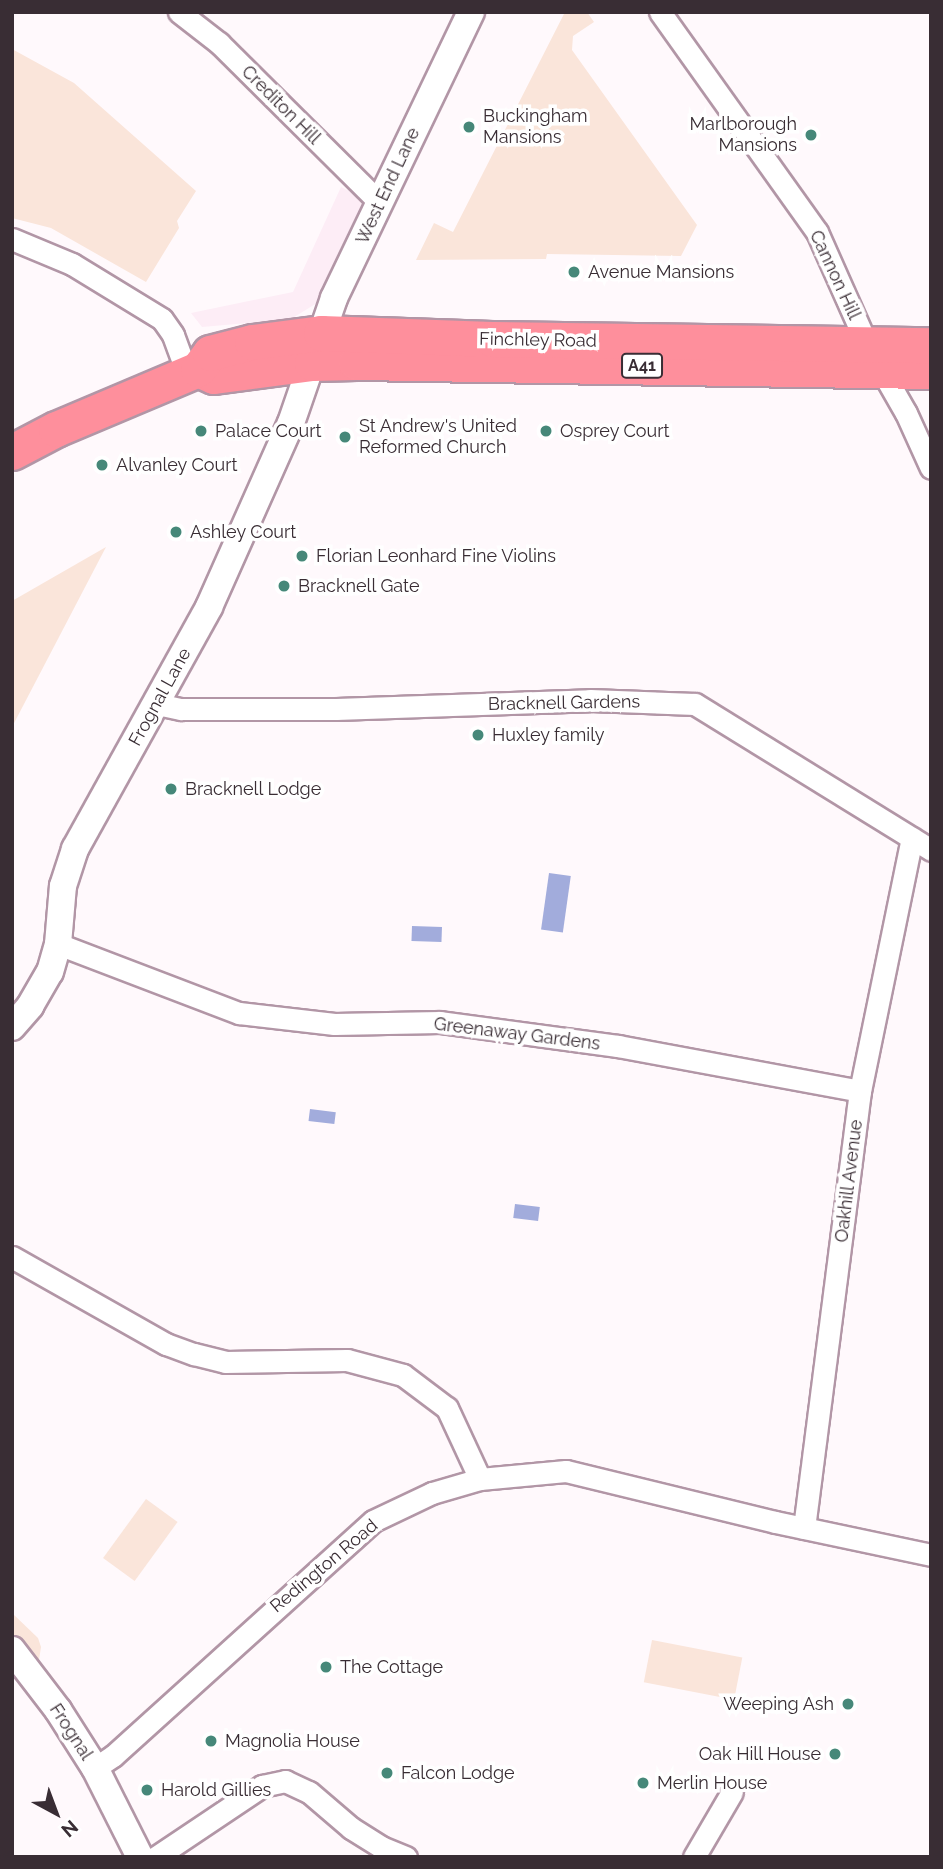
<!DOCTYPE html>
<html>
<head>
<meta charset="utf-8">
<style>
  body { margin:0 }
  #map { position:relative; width:943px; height:1869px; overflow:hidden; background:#fff9fc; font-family:Raleway,sans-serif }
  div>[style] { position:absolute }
  .built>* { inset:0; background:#fdedf6 }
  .green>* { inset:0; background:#fae5da; transform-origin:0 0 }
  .water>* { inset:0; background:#a2acdc; transform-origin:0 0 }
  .roads { filter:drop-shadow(2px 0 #b296a6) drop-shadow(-2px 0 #b296a6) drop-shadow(0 2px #b296a6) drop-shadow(0 -2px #b296a6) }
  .minor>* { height:21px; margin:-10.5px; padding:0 10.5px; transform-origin:10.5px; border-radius:10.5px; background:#fff }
  .tertiary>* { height:26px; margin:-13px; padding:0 13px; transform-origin:13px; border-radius:13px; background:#fff }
  .trunk>* { height:35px; margin:-17.5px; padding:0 17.5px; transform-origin:17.5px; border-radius:17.5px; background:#fe8f9c }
  .dots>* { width:19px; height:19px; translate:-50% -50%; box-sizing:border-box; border:4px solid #fff; border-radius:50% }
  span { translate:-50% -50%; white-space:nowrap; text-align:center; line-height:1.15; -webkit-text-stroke:7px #fff; paint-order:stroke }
  .shield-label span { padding:2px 5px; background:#fff; border:2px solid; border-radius:5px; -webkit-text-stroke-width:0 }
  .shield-label { font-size:16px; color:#392d34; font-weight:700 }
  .street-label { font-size:18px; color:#392d34 }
  .poi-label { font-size:18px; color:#392d34 }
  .left { translate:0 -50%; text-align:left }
  .right { translate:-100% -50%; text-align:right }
  .frame { position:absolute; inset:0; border:14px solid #392d34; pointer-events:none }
  .north { position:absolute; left:21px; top:1778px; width:70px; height:70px; -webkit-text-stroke:5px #fff; paint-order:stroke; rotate:139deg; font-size:19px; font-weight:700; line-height:28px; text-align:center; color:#392d34 }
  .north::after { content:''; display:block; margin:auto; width:24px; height:32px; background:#392d34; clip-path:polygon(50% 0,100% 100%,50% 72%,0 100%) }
</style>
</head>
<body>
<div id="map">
  <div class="built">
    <div style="clip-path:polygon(341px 187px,369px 201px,317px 303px,291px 319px,202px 327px,191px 313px,293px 292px)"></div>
  </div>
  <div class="green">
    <div style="clip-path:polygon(565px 12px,587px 12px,594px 22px,573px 36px,572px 50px,697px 225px,681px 256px,547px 254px,546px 259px,416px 260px,434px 223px,453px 232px)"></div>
    <div style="clip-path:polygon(12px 49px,74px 83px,196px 191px,177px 221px,179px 228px,146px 282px,51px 228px,12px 218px)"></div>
    <div style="clip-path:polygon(106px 547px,12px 727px,12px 601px)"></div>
    <div style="left:146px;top:1499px;width:39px;height:73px;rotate:36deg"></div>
    <div style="clip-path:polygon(12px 1613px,38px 1638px,41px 1647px,39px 1660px,33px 1660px,12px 1636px)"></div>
    <div style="left:652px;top:1640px;width:92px;height:43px;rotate:11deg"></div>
  </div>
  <div class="water">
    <div style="left:549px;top:873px;width:22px;height:57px;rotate:8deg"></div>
    <div style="left:412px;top:926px;width:30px;height:15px;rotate:2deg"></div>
    <div style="left:310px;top:1109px;width:26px;height:12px;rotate:7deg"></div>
    <div style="left:515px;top:1204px;width:25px;height:14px;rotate:7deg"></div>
  </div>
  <div class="roads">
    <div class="minor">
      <div style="left:179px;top:12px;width:51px;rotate:37.8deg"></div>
      <div style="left:219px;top:43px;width:227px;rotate:44.8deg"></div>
      <div style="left:660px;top:12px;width:270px;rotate:54.5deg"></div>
      <div style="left:817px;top:232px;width:124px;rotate:66.1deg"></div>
      <div style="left:867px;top:345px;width:78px;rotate:60.2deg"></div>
      <div style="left:906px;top:413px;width:60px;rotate:65.6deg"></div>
      <div style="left:12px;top:239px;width:65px;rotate:22.6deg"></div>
      <div style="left:72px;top:264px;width:105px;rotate:31.4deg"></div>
      <div style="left:162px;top:319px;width:19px;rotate:55deg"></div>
      <div style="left:173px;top:335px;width:40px;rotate:69.8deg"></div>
      <div style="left:157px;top:704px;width:25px;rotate:12deg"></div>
      <div style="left:181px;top:709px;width:155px"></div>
      <div style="left:336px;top:709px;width:254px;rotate:-2deg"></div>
      <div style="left:590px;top:700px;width:105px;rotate:2.2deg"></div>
      <div style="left:695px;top:704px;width:278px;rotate:31.7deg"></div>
      <div style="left:58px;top:944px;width:194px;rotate:20.9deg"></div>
      <div style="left:239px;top:1013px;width:96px;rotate:6.6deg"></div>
      <div style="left:334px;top:1024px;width:106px;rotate:-1.1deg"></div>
      <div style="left:440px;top:1022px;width:180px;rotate:7.7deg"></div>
      <div style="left:618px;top:1046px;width:246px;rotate:10.5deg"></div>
      <div style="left:12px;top:1257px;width:177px;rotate:29.5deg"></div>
      <div style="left:166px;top:1344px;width:30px;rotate:20deg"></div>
      <div style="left:194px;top:1354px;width:32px;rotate:14deg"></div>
      <div style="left:225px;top:1362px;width:122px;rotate:-0.9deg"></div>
      <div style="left:347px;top:1360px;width:58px;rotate:15deg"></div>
      <div style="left:403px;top:1375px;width:55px;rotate:36.9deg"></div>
      <div style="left:447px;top:1408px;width:78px;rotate:65.1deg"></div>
      <div style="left:804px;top:1528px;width:441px;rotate:-82.7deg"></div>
      <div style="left:860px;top:1091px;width:258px;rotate:-78.4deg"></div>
      <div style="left:95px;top:1768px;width:22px;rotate:-34deg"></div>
      <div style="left:113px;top:1756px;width:350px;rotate:-42.1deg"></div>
      <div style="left:373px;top:1521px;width:65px;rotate:-25.4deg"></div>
      <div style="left:432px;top:1493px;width:50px;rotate:-16.3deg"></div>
      <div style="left:480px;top:1479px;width:86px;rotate:-5.3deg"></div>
      <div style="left:566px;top:1471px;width:215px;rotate:13.7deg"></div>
      <div style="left:775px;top:1522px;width:159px;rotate:11.9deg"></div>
      <div style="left:156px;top:1857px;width:128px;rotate:-33.8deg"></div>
      <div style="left:262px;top:1786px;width:24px;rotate:-12deg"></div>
      <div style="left:285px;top:1781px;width:26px;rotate:25deg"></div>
      <div style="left:309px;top:1792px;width:55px;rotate:40.6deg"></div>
      <div style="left:351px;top:1828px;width:36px;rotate:32deg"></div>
      <div style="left:381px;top:1847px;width:27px;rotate:22deg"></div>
      <div style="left:694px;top:1857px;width:75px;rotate:-59.7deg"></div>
    </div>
    <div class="tertiary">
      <div style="left:12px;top:1027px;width:28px;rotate:-49deg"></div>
      <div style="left:30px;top:1006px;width:39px;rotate:-60deg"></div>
      <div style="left:50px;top:972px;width:29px;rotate:-74deg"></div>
      <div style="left:58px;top:944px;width:58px;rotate:-85.1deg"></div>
      <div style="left:63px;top:886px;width:39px;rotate:-72deg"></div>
      <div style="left:75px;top:849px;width:277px;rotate:-61deg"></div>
      <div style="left:209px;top:607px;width:201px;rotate:-66deg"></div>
      <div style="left:291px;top:423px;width:132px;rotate:-71deg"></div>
      <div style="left:334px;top:298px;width:317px;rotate:-64.4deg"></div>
      <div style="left:12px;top:1650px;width:76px;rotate:52.5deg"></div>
      <div style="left:58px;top:1710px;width:69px;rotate:57.5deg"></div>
      <div style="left:95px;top:1768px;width:100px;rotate:63.2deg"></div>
    </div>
    <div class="trunk">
      <div style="left:198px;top:369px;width:17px;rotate:24deg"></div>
      <div style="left:214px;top:376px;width:99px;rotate:-7.6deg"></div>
      <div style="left:312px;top:363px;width:44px;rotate:-1.3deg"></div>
      <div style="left:356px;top:362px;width:575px;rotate:0.9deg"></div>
      <div style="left:12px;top:452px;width:50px;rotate:-27.6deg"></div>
      <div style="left:56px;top:429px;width:154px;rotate:-22.9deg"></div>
      <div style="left:198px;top:369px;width:20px;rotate:-53deg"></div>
      <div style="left:210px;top:353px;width:43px;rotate:-14.7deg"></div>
      <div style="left:252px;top:342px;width:70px;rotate:-7.4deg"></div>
      <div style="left:321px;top:333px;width:171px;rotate:2deg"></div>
      <div style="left:492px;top:339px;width:439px;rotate:0.8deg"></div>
    </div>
  </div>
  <div class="dots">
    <div style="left:469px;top:127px;background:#468879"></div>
    <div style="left:811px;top:135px;background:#468879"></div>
    <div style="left:574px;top:272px;background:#468879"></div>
    <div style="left:201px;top:431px;background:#468879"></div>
    <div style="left:546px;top:431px;background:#468879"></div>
    <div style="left:345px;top:437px;background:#468879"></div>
    <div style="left:102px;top:465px;background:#468879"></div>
    <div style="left:176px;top:532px;background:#468879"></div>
    <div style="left:302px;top:556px;background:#468879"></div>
    <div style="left:284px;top:586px;background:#468879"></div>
    <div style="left:478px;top:735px;background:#468879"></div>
    <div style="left:171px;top:789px;background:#468879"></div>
    <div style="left:326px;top:1667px;background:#468879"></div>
    <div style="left:848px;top:1704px;background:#468879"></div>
    <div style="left:211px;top:1741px;background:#468879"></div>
    <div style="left:835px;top:1754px;background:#468879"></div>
    <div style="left:387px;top:1773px;background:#468879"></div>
    <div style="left:643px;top:1783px;background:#468879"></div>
    <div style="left:147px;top:1790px;background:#468879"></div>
  </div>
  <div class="shield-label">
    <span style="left:642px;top:366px">A41</span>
  </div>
  <div class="street-label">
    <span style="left:281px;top:105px;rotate:45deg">Crediton Hill</span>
    <span style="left:388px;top:186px;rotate:-65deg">West End Lane</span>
    <span style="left:835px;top:275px;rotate:65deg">Cannon Hill</span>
    <span style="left:538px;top:340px;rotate:1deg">Finchley Road</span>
    <span style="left:160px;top:697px;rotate:-61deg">Frognal Lane</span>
    <span style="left:564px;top:703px;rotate:-1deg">Bracknell Gardens</span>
    <span style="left:517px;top:1034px;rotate:7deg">Greenaway Gardens</span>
    <span style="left:849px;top:1181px;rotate:-83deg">Oakhill Avenue</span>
    <span style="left:324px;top:1566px;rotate:-40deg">Redington Road</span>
    <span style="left:71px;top:1732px;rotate:57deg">Frognal</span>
  </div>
  <div class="poi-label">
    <span class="left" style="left:483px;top:127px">Buckingham<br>Mansions</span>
    <span class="right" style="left:797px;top:135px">Marlborough<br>Mansions</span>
    <span class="left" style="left:588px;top:272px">Avenue Mansions</span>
    <span class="left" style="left:359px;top:437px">St Andrew's United<br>Reformed Church</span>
    <span class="left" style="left:215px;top:431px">Palace Court</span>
    <span class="left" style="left:560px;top:431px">Osprey Court</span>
    <span class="left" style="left:116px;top:465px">Alvanley Court</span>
    <span class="left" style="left:190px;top:532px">Ashley Court</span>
    <span class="left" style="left:316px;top:556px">Florian Leonhard Fine Violins</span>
    <span class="left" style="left:298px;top:586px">Bracknell Gate</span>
    <span class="left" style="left:492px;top:735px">Huxley family</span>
    <span class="left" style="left:185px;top:789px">Bracknell Lodge</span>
    <span class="left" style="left:340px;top:1667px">The Cottage</span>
    <span class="right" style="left:834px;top:1704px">Weeping Ash</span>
    <span class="left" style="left:225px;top:1741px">Magnolia House</span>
    <span class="right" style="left:821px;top:1754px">Oak Hill House</span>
    <span class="left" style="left:401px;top:1773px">Falcon Lodge</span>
    <span class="left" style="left:657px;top:1783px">Merlin House</span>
    <span class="left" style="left:161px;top:1790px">Harold Gillies</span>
  </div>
  <div class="frame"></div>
  <div class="north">N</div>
</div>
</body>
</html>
